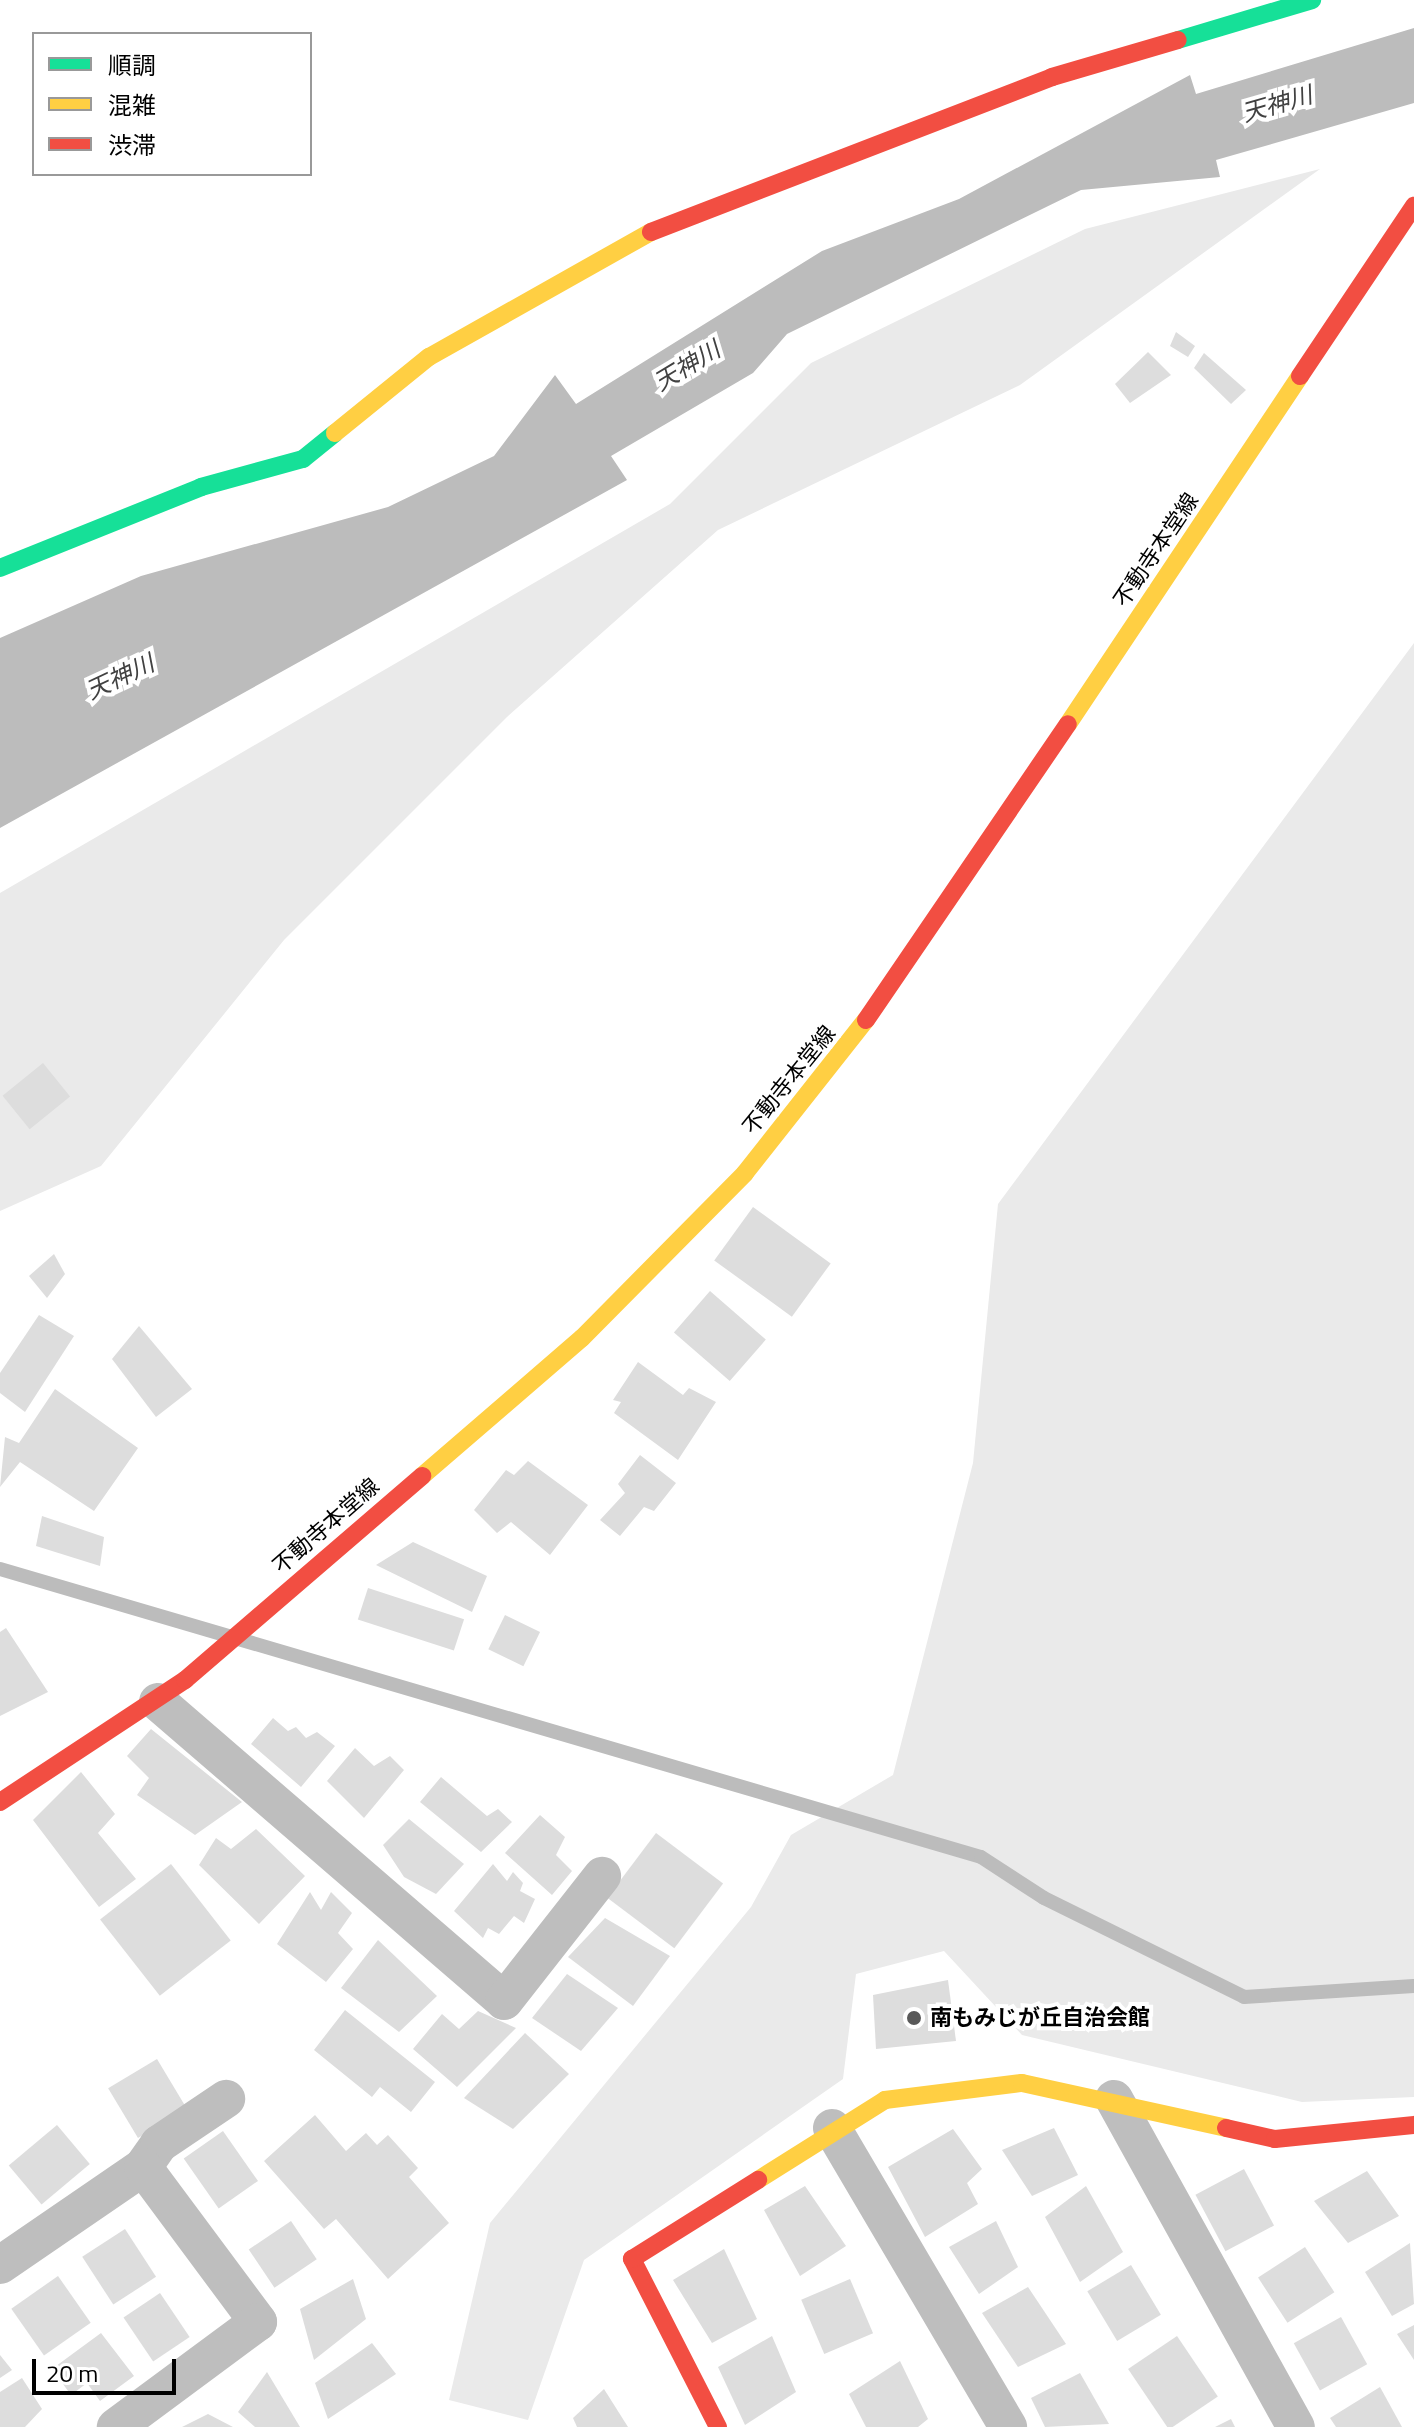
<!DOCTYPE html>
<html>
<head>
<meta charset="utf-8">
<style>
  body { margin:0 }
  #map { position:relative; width:1414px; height:2427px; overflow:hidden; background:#fff; font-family:"Titillium Web","Noto Sans JP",sans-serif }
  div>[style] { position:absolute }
  .green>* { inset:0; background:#eaeaea }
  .water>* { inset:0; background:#bcbcbc }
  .stream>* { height:14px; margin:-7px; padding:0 7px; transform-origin:7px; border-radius:7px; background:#bcbcbc }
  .building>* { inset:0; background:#ddd; transform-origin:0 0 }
  .street>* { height:38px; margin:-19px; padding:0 19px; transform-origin:19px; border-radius:19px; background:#bebebe }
  .fast>* { height:18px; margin:-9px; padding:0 9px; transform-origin:9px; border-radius:9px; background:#16e098 }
  .slow>* { height:18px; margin:-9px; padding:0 9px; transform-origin:9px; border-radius:9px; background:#ffcf43 }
  .jam>* { height:18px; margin:-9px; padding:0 9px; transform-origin:9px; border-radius:9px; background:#f24e42 }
  .dots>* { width:22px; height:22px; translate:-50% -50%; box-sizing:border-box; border:4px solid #fff; border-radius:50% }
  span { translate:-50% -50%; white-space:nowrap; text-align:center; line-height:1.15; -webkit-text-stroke:8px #fff; paint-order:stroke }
  .street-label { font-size:22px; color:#000 }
  .poi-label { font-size:22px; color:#000; font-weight:700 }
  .left { translate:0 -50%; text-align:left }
  .water-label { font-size:24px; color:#414141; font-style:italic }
  .legend { position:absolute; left:32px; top:32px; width:280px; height:144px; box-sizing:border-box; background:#fff; border:2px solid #999; margin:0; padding:10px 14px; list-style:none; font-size:24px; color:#000 }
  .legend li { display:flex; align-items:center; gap:16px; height:40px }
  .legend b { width:40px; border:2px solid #999 }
  .scale { position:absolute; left:32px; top:2359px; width:144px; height:36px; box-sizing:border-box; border:4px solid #000; border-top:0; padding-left:10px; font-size:24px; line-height:28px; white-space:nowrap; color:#000; -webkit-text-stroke:6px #fff; paint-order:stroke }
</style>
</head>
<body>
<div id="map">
  <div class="green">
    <div style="clip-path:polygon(1320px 169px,1020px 385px,718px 530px,507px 717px,284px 940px,101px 1166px,0 1211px,0 893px,670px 504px,811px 363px,1085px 229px)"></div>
    <div style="clip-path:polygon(1414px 643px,1414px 2097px,1302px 2102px,1022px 2035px,944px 1951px,856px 1974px,843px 2079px,584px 2260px,528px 2420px,449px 2400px,490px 2223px,751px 1907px,791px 1835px,893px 1775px,973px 1463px,998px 1204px)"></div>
  </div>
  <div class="water">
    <div style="clip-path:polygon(1414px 28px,1414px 103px,1216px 160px,1220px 177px,1081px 190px,787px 334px,753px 373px,611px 456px,627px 480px,0 828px,0 638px,141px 576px,388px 507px,494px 456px,555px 375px,576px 404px,822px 251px,959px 199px,1190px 75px,1196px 94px)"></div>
  </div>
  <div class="stream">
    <div style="left:0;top:1569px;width:1022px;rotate:16.36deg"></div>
    <div style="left:981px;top:1857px;width:75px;rotate:33.1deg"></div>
    <div style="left:1044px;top:1898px;width:223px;rotate:26.3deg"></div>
    <div style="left:1244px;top:1997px;width:170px;rotate:-3.7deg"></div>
  </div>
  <div class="building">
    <div style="clip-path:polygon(1176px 332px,1195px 346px,1188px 357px,1170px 346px)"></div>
    <div style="clip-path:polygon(1148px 352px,1171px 375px,1130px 403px,1115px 384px)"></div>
    <div style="clip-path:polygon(1204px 353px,1246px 390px,1231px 404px,1194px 368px)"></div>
    <div style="left:43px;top:1063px;width:43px;height:52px;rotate:51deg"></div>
    <div style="left:753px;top:1207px;width:96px;height:66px;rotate:36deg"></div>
    <div style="clip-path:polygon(54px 1254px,65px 1274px,47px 1298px,29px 1276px)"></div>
    <div style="left:710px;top:1291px;width:74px;height:55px;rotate:41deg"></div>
    <div style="clip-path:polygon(39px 1315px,74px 1336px,25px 1412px,0 1393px,0 1373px)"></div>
    <div style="clip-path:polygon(139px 1326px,192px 1389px,156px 1417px,112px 1359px)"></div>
    <div style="clip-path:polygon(638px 1362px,683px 1395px,689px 1388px,716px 1402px,678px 1460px,614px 1413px,621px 1402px,613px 1400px)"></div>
    <div style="clip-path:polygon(55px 1389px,138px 1448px,94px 1511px,20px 1462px,0 1487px,5px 1437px,19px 1443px)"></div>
    <div style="clip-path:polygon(640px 1455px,676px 1483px,654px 1511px,644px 1507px,620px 1536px,600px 1520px,625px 1493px,618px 1484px)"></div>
    <div style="clip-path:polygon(528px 1461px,588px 1505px,550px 1555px,511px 1522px,497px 1533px,474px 1510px,506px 1470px,514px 1475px)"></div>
    <div style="clip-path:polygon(42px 1516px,104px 1537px,100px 1566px,36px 1546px)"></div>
    <div style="clip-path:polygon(413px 1542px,487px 1576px,472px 1612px,376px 1565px)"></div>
    <div style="left:368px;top:1588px;width:101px;height:33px;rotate:18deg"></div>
    <div style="left:505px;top:1615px;width:39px;height:38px;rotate:26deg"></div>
    <div style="clip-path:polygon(6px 1628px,48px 1692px,0 1716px,0 1632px)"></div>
    <div style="clip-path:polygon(273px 1718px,288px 1731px,296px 1727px,306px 1738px,317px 1732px,335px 1746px,301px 1787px,251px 1744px)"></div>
    <div style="clip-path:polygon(151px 1729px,242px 1802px,195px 1835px,137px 1795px,149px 1778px,127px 1756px)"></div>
    <div style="clip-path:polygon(355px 1748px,374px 1766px,390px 1756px,404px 1770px,364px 1818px,327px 1781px)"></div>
    <div style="clip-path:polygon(81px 1772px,115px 1814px,98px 1833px,136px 1879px,99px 1907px,33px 1820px)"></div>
    <div style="clip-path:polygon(441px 1777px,487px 1816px,498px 1809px,512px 1822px,481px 1852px,420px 1802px)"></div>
    <div style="clip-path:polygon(540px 1815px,565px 1837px,556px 1855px,572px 1871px,552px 1895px,505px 1853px)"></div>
    <div style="clip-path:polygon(409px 1819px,464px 1864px,436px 1894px,404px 1877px,383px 1845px)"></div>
    <div style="clip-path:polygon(256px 1829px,305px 1876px,259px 1924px,199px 1865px,216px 1838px,231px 1849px)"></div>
    <div style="left:656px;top:1833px;width:84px;height:81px;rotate:37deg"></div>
    <div style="left:171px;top:1864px;width:97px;height:90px;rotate:52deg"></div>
    <div style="clip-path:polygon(493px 1864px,507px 1881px,513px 1872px,523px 1883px,520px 1891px,535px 1899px,524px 1923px,514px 1916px,499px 1934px,488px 1928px,483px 1938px,454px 1911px)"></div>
    <div style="clip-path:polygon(310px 1892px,321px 1910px,331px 1892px,352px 1913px,338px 1933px,353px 1949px,326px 1982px,277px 1944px)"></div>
    <div style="clip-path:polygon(605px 1918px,670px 1956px,633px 2006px,568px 1957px)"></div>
    <div style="clip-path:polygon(378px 1940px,437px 1996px,399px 2032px,341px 1988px)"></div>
    <div style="clip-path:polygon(567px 1974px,618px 2008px,581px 2051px,532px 2018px)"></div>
    <div style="clip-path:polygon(948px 1980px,956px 2041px,876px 2049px,873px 1995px)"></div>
    <div style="clip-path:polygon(345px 2010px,435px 2082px,411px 2112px,380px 2087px,372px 2097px,314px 2050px)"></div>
    <div style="clip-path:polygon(478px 2011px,516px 2028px,457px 2087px,413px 2049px,442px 2014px,459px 2029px)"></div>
    <div style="clip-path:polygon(525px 2033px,569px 2074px,513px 2129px,464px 2098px)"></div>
    <div style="left:157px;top:2059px;width:58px;height:57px;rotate:59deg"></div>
    <div style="clip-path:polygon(315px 2115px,346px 2151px,366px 2133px,377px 2145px,388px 2135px,418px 2168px,409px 2177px,449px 2223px,388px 2279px,336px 2219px,324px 2229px,264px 2161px)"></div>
    <div style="left:57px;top:2125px;width:51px;height:63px;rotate:50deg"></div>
    <div style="clip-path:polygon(1054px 2128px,1078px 2175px,1032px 2196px,1002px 2150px)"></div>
    <div style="clip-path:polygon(953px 2129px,982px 2169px,967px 2183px,978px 2204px,925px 2237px,888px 2167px)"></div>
    <div style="left:223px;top:2131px;width:61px;height:48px;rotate:55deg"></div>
    <div style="left:1244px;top:2169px;width:64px;height:55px;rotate:62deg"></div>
    <div style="clip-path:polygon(1367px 2171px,1399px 2216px,1348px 2243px,1314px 2201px)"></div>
    <div style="clip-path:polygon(805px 2186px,846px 2246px,800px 2276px,764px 2210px)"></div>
    <div style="clip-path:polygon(1086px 2186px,1123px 2252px,1080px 2282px,1045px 2217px)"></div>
    <div style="left:291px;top:2221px;width:46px;height:51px;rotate:56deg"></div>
    <div style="clip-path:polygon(996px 2221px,1018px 2267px,979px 2294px,949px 2247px)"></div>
    <div style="left:125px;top:2229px;width:57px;height:51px;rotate:57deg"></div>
    <div style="clip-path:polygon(1410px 2243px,1414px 2304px,1392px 2316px,1365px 2272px)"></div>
    <div style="left:1305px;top:2247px;width:54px;height:56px;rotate:57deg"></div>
    <div style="clip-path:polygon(724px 2249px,757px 2319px,712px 2343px,673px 2280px)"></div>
    <div style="left:1131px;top:2265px;width:58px;height:51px;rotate:59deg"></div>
    <div style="left:58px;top:2276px;width:57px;height:57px;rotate:55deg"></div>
    <div style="clip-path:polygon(353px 2279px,366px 2319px,314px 2360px,300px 2309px)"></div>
    <div style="left:850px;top:2279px;width:59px;height:53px;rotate:67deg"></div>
    <div style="clip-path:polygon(1028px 2287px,1066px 2344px,1018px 2367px,982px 2313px)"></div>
    <div style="left:160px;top:2293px;width:53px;height:44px;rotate:56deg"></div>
    <div style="left:1341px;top:2317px;width:54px;height:54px;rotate:61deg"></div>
    <div style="clip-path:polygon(1414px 2325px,1414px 2360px,1397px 2334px)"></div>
    <div style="clip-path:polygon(101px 2333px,134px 2376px,100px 2401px,87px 2383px,71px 2395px,52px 2369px)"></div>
    <div style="clip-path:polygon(772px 2336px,796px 2392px,745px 2425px,718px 2367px)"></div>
    <div style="left:1177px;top:2336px;width:73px;height:59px;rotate:56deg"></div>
    <div style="clip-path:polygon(372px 2343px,396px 2374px,328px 2419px,315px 2383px)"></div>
    <div style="clip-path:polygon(0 2355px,12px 2370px,0 2378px)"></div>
    <div style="clip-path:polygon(900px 2361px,928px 2419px,918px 2427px,866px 2427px,849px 2394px)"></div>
    <div style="clip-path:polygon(267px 2372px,300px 2427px,255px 2427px,238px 2412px)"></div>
    <div style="clip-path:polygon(1080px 2373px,1109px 2424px,1045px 2427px,1031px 2398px)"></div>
    <div style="clip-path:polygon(22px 2378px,42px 2409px,25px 2427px,0 2427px,0 2392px)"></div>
    <div style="clip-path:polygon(1380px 2387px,1402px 2427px,1336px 2427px,1330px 2418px)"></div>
    <div style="clip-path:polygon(604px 2389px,628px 2427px,577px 2427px,573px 2418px)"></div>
    <div style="clip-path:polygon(208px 2414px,233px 2427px,182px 2427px)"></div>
    <div style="clip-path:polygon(1231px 2419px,1235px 2427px,1215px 2427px)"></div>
  </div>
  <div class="street">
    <div style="left:158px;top:1702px;width:457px;rotate:40.8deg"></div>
    <div style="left:504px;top:2001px;width:159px;rotate:-51.9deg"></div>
    <div style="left:1114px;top:2099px;width:375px;rotate:61deg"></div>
    <div style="left:832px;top:2128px;width:347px;rotate:59.5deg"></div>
    <div style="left:143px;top:2167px;width:28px;rotate:-55deg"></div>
    <div style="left:159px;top:2144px;width:81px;rotate:-33.9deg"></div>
    <div style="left:0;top:2265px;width:173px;rotate:-34.4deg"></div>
    <div style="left:143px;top:2167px;width:193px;rotate:53.4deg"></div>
    <div style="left:258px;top:2322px;width:177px;rotate:143.5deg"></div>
  </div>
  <div class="fast">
    <div style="left:1178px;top:40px;width:140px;rotate:-16.6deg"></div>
    <div style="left:0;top:568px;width:217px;rotate:-21.9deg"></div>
    <div style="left:201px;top:487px;width:106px;rotate:-15.4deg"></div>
    <div style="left:303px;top:459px;width:41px;rotate:-39.1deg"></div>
  </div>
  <div class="slow">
    <div style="left:335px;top:433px;width:121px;rotate:-39deg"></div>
    <div style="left:429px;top:357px;width:255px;rotate:-29.4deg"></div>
    <div style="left:1068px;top:724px;width:418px;rotate:-56.3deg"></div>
    <div style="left:422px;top:1476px;width:211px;rotate:-40.8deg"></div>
    <div style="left:582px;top:1338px;width:232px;rotate:-45.3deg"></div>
    <div style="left:745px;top:1173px;width:195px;rotate:-51.7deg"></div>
    <div style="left:758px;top:2180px;width:150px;rotate:-32.2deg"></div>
    <div style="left:885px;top:2100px;width:138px;rotate:-7.1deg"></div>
    <div style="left:1022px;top:2083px;width:209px;rotate:12.4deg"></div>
  </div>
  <div class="jam">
    <div style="left:651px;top:232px;width:430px;rotate:-21.1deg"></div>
    <div style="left:1052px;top:77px;width:131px;rotate:-16.4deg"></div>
    <div style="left:1300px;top:376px;width:205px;rotate:-56.2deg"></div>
    <div style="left:866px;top:1020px;width:358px;rotate:-55.7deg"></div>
    <div style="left:0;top:1802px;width:222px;rotate:-33.4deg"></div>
    <div style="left:185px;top:1680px;width:313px;rotate:-40.7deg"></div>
    <div style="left:1226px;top:2128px;width:50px;rotate:12.7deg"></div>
    <div style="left:1275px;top:2139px;width:140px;rotate:-5.8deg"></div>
    <div style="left:718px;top:2427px;width:189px;rotate:-117.1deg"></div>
    <div style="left:632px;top:2259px;width:149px;rotate:-32.1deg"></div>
  </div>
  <div class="dots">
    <div style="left:914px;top:2018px;background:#595959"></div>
  </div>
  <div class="street-label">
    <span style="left:1156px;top:550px;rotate:-56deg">不動寺本堂線</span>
    <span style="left:789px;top:1080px;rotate:-51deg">不動寺本堂線</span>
    <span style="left:326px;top:1526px;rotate:-41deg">不動寺本堂線</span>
  </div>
  <div class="poi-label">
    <span class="left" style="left:930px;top:2018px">南もみじが丘自治会館</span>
  </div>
  <div class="water-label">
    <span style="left:1277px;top:104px;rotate:-16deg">天神川</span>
    <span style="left:687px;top:366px;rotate:-31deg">天神川</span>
    <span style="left:120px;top:677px;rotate:-25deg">天神川</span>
  </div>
  <ul class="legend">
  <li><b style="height:10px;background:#16e098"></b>順調</li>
  <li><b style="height:10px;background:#ffcf43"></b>混雑</li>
  <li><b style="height:10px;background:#f24e42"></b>渋滞</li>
  </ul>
  <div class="scale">20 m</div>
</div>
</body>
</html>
